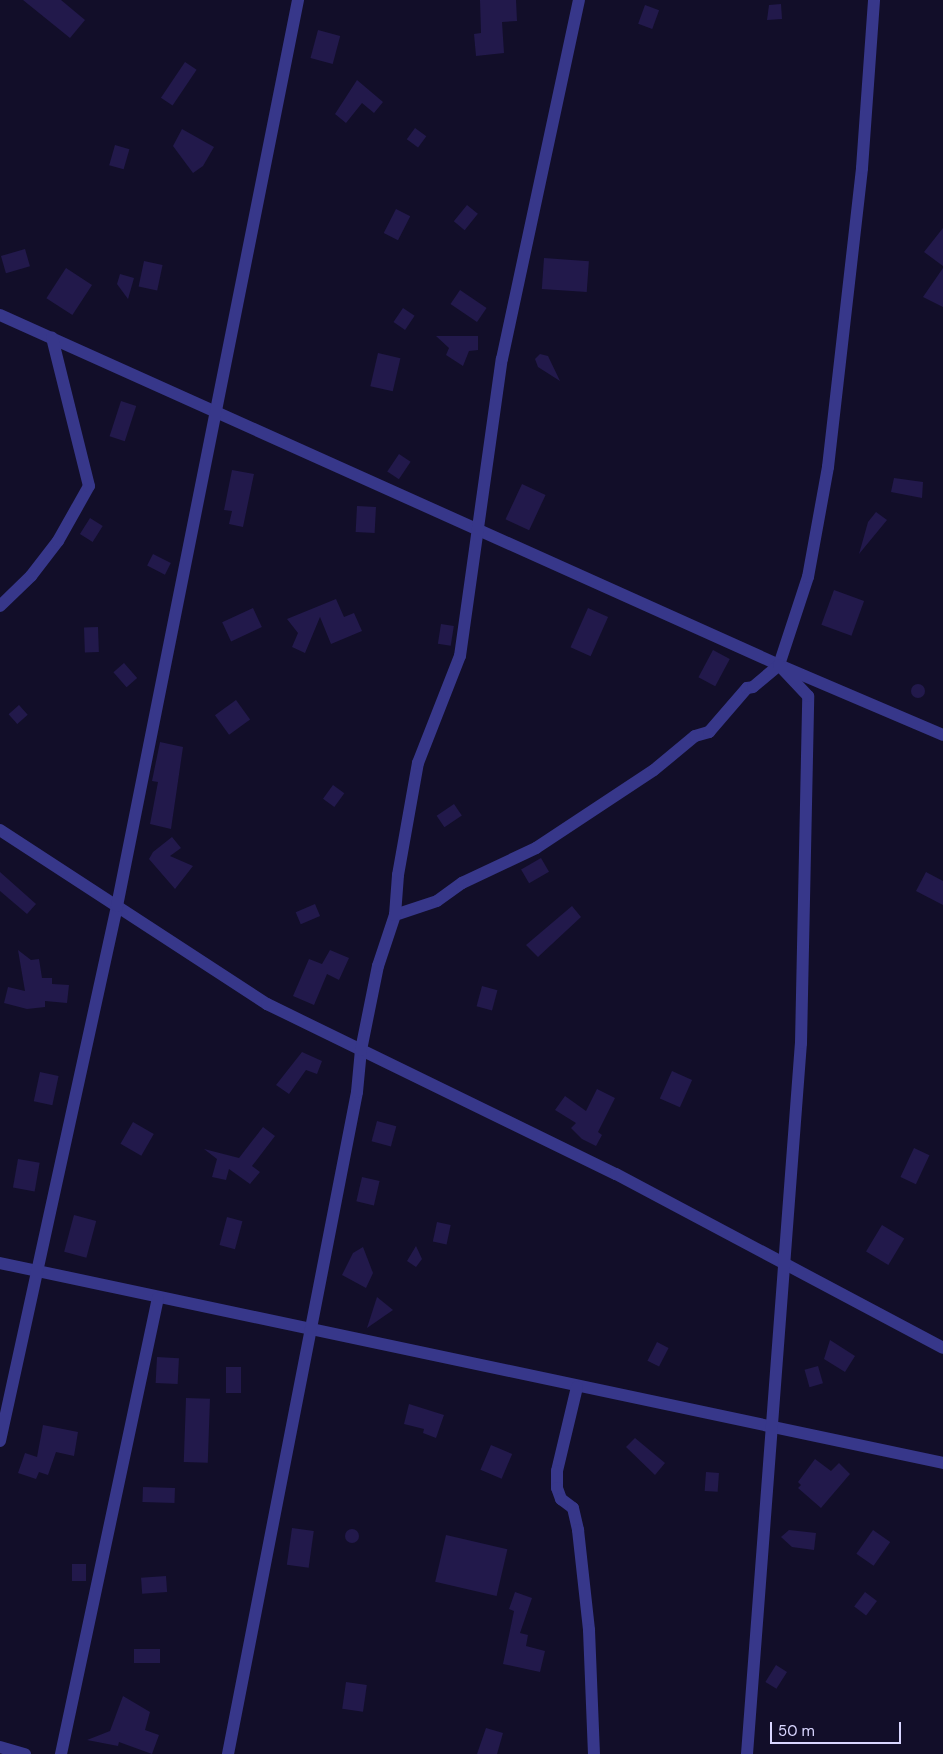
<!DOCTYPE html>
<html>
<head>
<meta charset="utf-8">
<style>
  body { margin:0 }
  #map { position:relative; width:943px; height:1754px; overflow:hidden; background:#120e29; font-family:"DM Sans",sans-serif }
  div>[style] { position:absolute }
  .building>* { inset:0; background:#22194b; transform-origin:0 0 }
  .round { border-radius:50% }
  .street>* { height:12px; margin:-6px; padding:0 6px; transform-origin:6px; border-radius:6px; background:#37378a }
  span { translate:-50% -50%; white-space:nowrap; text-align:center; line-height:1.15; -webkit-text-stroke:5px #120e29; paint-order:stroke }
  .scale { position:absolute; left:770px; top:1722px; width:131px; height:22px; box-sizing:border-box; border:2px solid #d9d6ff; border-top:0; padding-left:6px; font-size:15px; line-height:18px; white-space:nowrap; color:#d9d6ff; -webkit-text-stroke:4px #120e29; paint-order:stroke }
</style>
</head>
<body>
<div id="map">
  <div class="building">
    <div style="clip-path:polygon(23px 0,61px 0,85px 20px,70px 38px)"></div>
    <div style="clip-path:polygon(480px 0,516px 0,517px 21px,502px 22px,504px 53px,476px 56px,474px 34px,481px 33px)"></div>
    <div style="clip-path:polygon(781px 4px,782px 19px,767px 20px,769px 5px)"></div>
    <div style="left:645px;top:5px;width:15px;height:20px;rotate:20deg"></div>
    <div style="left:318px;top:30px;width:23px;height:29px;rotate:15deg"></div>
    <div style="left:185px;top:62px;width:14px;height:43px;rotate:34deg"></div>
    <div style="clip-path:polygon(357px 80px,383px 102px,374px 113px,362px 103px,346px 123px,335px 114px)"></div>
    <div style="left:415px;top:128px;width:14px;height:14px;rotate:36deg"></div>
    <div style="clip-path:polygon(182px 129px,214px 147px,203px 166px,193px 173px,173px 146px)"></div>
    <div style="left:115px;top:145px;width:15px;height:21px;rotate:16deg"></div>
    <div style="left:467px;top:205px;width:14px;height:21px;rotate:39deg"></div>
    <div style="left:396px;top:209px;width:16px;height:27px;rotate:27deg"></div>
    <div style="clip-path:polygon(943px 228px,943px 266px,924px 252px)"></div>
    <div style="left:25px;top:249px;width:18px;height:25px;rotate:74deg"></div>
    <div style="left:544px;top:258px;width:45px;height:31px;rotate:4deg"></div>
    <div style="left:144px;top:261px;width:19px;height:26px;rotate:12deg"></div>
    <div style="left:66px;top:268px;width:31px;height:36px;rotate:33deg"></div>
    <div style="clip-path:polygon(943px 268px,943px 307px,923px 297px)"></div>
    <div style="clip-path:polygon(120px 274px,134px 278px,128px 299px,117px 284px)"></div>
    <div style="left:460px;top:290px;width:32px;height:17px;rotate:34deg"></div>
    <div style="left:403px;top:308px;width:14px;height:17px;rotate:34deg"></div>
    <div style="clip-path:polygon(436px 336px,478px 336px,478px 350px,469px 351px,463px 366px,446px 355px,449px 348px)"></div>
    <div style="left:378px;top:353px;width:23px;height:34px;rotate:13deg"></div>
    <div style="clip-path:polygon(540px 354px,548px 356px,560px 381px,538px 367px,535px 359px)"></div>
    <div style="left:121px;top:401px;width:16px;height:37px;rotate:18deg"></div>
    <div style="left:399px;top:454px;width:14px;height:21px;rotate:34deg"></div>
    <div style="clip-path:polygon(232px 470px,254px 474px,243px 527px,229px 524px,232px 511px,224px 510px)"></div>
    <div style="clip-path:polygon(894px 478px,923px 482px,922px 498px,891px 492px)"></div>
    <div style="left:522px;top:484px;width:26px;height:39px;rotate:25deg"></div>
    <div style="left:357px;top:506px;width:19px;height:26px;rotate:3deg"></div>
    <div style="clip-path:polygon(876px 512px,887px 520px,859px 554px,868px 522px)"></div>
    <div style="left:90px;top:518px;width:15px;height:19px;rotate:32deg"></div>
    <div style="left:153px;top:554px;width:20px;height:13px;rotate:27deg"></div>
    <div style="left:834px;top:590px;width:32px;height:37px;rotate:20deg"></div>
    <div style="clip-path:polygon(336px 599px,344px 617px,354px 613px,362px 631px,331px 644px,320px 617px,305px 653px,292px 647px,298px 633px,287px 619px)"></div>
    <div style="left:253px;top:608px;width:21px;height:34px;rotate:65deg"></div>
    <div style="left:588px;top:608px;width:22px;height:43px;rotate:24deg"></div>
    <div style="left:441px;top:624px;width:13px;height:20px;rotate:9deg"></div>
    <div style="left:98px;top:627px;width:25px;height:14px;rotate:88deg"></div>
    <div style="left:713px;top:650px;width:19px;height:31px;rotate:28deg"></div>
    <div style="left:124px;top:663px;width:20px;height:14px;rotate:49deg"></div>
    <div class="round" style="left:911px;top:684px;width:14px;height:14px"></div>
    <div style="left:236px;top:700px;width:24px;height:26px;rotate:54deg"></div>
    <div style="left:19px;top:705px;width:13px;height:14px;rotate:48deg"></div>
    <div style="clip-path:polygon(160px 742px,183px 747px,171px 829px,150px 824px,158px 782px,152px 781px)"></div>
    <div style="left:333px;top:785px;width:14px;height:17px;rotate:36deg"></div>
    <div style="left:454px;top:804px;width:14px;height:21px;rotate:56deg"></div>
    <div style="clip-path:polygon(172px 837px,181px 848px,170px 856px,193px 866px,175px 889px,149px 859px,153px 852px)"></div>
    <div style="left:541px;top:858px;width:16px;height:23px;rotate:60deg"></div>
    <div style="clip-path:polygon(0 872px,36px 904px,27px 914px,0 891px)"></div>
    <div style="clip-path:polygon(926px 872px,943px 881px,943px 905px,916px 891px)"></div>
    <div style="left:315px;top:904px;width:13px;height:21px;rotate:67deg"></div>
    <div style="clip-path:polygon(572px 906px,581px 917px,538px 957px,526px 945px)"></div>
    <div style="clip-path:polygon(18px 950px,31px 960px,39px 959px,42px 978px,52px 978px,52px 984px,69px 985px,67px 1003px,45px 1001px,45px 1007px,27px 1009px,4px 1003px,8px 987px,25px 991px)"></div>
    <div style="clip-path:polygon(330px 950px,349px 958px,339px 980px,327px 974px,314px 1005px,293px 996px,309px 959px,322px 964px)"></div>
    <div style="left:482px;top:986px;width:16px;height:21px;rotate:15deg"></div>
    <div style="clip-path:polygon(302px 1052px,322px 1061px,317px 1074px,306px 1070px,289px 1094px,276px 1085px)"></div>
    <div style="left:672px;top:1071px;width:22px;height:30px;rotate:24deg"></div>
    <div style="left:40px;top:1072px;width:19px;height:30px;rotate:12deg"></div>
    <div style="clip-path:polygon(597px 1089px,615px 1098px,598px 1132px,602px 1135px,596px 1146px,582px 1139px,571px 1128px,576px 1123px,555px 1110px,565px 1096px,586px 1111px)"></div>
    <div style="left:377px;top:1121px;width:20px;height:21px;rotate:15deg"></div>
    <div style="left:133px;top:1122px;width:24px;height:25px;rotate:30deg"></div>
    <div style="clip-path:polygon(263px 1127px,275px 1136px,252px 1166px,260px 1172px,250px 1184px,229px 1169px,226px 1180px,212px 1177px,217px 1159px,204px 1149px,239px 1158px)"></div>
    <div style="left:914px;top:1148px;width:17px;height:32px;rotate:25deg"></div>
    <div style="left:18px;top:1159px;width:22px;height:29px;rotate:10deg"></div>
    <div style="left:362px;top:1177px;width:18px;height:25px;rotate:13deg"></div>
    <div style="left:74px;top:1215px;width:23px;height:38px;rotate:15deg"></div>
    <div style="left:227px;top:1217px;width:16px;height:29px;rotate:15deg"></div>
    <div style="left:437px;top:1222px;width:14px;height:20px;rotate:12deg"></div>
    <div style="left:882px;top:1225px;width:26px;height:31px;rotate:31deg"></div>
    <div style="clip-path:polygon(416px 1246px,422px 1259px,416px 1267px,407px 1261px)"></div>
    <div style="clip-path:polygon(363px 1247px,373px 1273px,366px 1288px,342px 1275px,353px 1253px)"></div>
    <div style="clip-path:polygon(377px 1297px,393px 1310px,367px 1328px)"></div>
    <div style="clip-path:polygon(830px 1340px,855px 1356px,845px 1372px,824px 1359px)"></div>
    <div style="left:657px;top:1342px;width:13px;height:21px;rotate:27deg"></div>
    <div style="left:157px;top:1357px;width:22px;height:26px;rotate:3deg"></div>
    <div style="left:818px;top:1366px;width:18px;height:14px;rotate:74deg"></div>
    <div style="left:226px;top:1367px;width:15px;height:26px"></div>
    <div style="left:186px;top:1398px;width:24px;height:64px;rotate:2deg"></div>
    <div style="clip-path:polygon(409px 1404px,444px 1415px,436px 1438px,423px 1433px,424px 1429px,404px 1424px)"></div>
    <div style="clip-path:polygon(43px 1425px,78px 1432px,74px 1456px,56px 1452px,48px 1475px,39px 1472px,36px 1479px,18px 1473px,25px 1453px,37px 1457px)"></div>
    <div style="clip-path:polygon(635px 1438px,665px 1463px,655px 1475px,626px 1447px)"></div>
    <div style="left:491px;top:1445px;width:23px;height:27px;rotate:23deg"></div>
    <div style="clip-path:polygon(815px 1459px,831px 1471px,839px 1463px,850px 1474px,821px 1508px,798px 1488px,801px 1485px,798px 1482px)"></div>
    <div style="left:706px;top:1472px;width:13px;height:19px;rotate:4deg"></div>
    <div style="left:143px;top:1487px;width:32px;height:15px;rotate:2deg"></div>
    <div style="left:292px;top:1528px;width:22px;height:37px;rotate:8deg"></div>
    <div class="round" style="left:345px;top:1529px;width:14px;height:14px"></div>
    <div style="clip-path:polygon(789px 1530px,816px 1533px,814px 1550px,792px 1547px,781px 1537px)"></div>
    <div style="left:873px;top:1530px;width:21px;height:29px;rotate:35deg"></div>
    <div style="left:446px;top:1535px;width:63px;height:48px;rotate:13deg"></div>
    <div style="left:72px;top:1564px;width:14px;height:17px"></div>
    <div style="left:166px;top:1576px;width:16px;height:25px;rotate:86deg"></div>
    <div style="clip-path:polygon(515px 1592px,532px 1598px,520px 1633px,528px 1635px,526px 1646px,545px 1651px,540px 1672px,503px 1664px,514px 1611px,509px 1609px)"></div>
    <div style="left:865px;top:1592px;width:15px;height:18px;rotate:37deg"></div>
    <div style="left:134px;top:1649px;width:26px;height:14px"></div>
    <div style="left:776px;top:1665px;width:13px;height:20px;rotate:32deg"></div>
    <div style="left:346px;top:1682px;width:21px;height:27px;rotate:8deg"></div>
    <div style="clip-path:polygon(123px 1696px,150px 1712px,145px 1730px,159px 1735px,152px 1754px,119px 1742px,118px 1746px,87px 1740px,110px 1731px)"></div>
    <div style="clip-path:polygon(486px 1728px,503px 1733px,497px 1754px,477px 1754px)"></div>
  </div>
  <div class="street">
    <div style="left:0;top:315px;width:854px;rotate:24.19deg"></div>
    <div style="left:779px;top:665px;width:178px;rotate:23.1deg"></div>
    <div style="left:0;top:606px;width:43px;rotate:-44.1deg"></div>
    <div style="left:31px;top:576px;width:44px;rotate:-52.4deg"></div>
    <div style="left:58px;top:541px;width:63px;rotate:-60.6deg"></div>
    <div style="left:89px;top:486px;width:153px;rotate:-104deg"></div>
    <div style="left:0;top:830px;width:319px;rotate:33.1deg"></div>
    <div style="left:267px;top:1004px;width:388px;rotate:26deg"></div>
    <div style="left:616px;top:1174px;width:370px;rotate:28deg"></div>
    <div style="left:395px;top:915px;width:44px;rotate:-18.4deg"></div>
    <div style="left:437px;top:901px;width:31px;rotate:-36deg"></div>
    <div style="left:462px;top:883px;width:82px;rotate:-25.3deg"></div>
    <div style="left:536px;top:848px;width:141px;rotate:-33.5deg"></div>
    <div style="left:654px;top:770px;width:53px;rotate:-39.7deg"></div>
    <div style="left:695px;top:736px;width:15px;rotate:-16deg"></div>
    <div style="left:709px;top:732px;width:58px;rotate:-49.2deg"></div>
    <div style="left:747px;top:688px;width:6px;rotate:-9deg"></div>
    <div style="left:753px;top:687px;width:34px;rotate:-40deg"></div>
    <div style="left:779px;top:665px;width:93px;rotate:-71.8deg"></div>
    <div style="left:808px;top:577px;width:112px;rotate:-79.7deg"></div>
    <div style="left:828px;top:467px;width:301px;rotate:-83.5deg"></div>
    <div style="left:862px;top:168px;width:168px;rotate:-85.9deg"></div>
    <div style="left:0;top:1263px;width:964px;rotate:11.97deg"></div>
    <div style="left:577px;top:1387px;width:86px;rotate:103.4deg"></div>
    <div style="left:557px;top:1471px;width:17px;rotate:90deg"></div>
    <div style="left:557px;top:1488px;width:12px;rotate:70deg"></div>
    <div style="left:561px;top:1499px;width:15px;rotate:37deg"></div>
    <div style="left:573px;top:1508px;width:23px;rotate:77deg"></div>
    <div style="left:578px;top:1530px;width:101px;rotate:83.7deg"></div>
    <div style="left:589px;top:1630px;width:124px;rotate:87.7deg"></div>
    <div style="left:0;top:1441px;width:548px;rotate:-77.66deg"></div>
    <div style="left:117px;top:906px;width:924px;rotate:-78.7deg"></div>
    <div style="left:0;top:1747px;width:26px;rotate:16deg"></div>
    <div style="left:61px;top:1754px;width:466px;rotate:-78deg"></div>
    <div style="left:228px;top:1754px;width:674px;rotate:-78.97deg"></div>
    <div style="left:357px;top:1092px;width:42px;rotate:-84.6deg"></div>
    <div style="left:361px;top:1050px;width:86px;rotate:-78.6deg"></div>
    <div style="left:378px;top:966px;width:54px;rotate:-71.6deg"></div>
    <div style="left:395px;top:915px;width:40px;rotate:-85.7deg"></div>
    <div style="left:398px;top:875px;width:114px;rotate:-79.9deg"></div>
    <div style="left:418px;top:763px;width:115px;rotate:-68.6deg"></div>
    <div style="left:460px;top:656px;width:300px;rotate:-82deg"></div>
    <div style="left:502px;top:359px;width:367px;rotate:-77.9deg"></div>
    <div style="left:747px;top:1754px;width:713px;rotate:-85.66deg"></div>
    <div style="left:801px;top:1043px;width:347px;rotate:-88.8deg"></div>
    <div style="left:808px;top:696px;width:42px;rotate:-133.1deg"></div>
  </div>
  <div class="scale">50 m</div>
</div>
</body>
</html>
